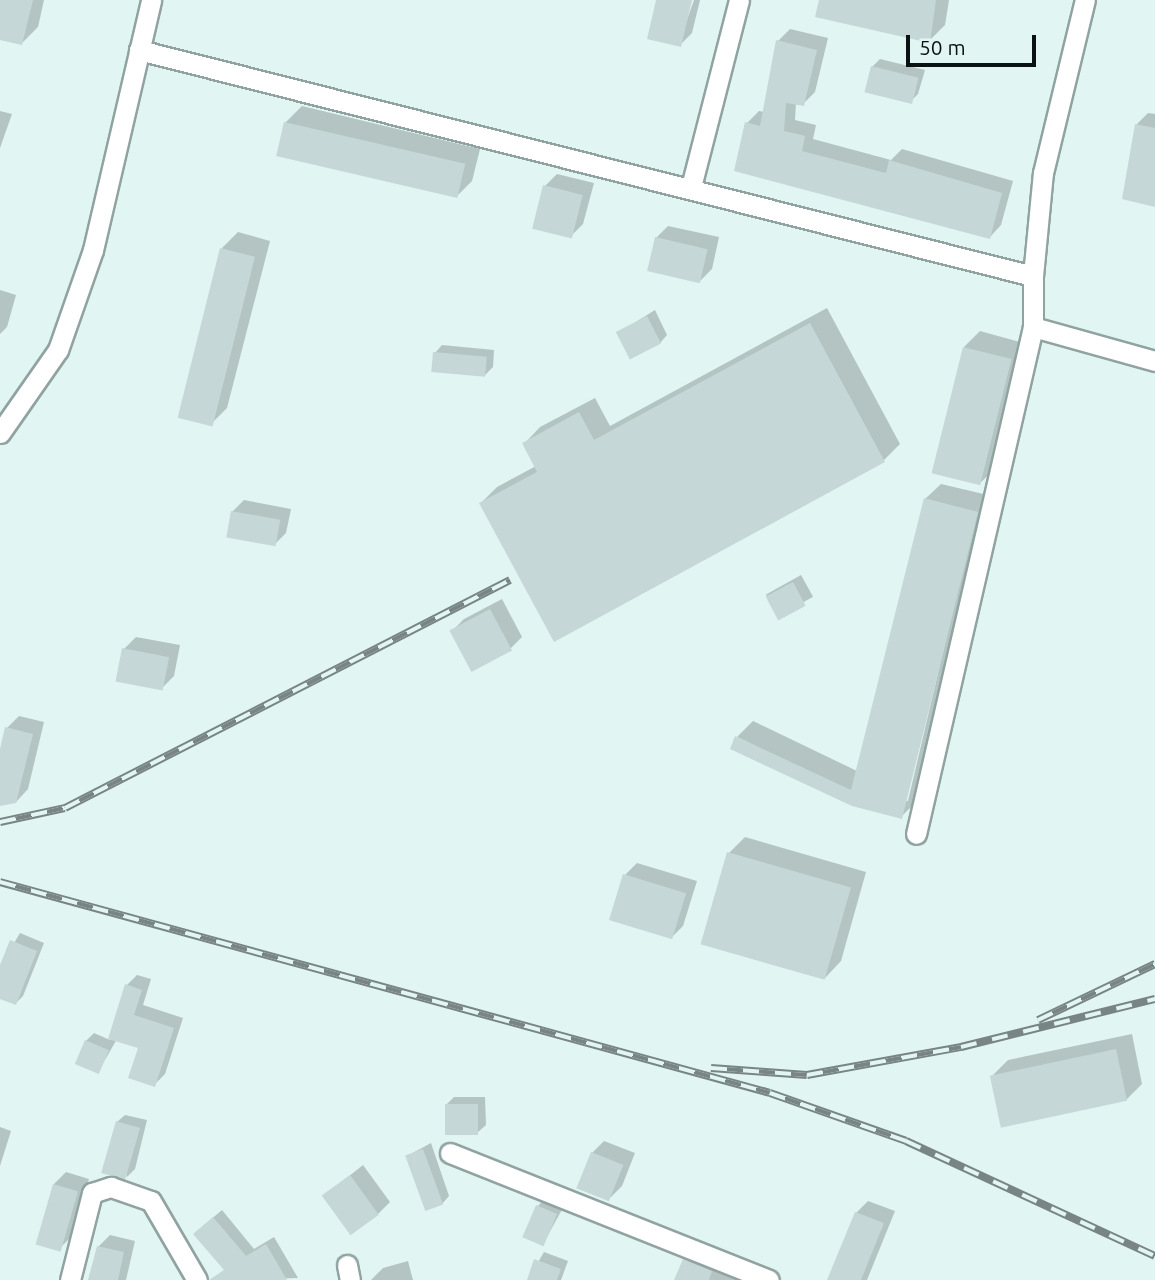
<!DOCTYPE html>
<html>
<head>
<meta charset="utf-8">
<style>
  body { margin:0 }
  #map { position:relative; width:1155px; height:1280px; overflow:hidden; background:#e1f5f3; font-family:Ubuntu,sans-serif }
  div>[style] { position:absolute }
  .shadow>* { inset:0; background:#0003; transform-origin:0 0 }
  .building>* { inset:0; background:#c5d8d7; transform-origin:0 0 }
  .roads { filter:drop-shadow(2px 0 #90a3a1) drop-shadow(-2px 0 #90a3a1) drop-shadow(0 2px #90a3a1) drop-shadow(0 -2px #90a3a1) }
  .minor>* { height:19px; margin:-9.5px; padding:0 9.5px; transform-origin:9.5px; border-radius:9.5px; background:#fff }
  .rail>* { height:8px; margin-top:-4px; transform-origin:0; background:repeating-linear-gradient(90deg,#e1f5f3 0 16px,#788584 0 32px); box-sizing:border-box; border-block:2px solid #788584 }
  span { translate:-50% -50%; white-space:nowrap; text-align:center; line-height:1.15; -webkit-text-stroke:6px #e1f5f3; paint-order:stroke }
  .scale { position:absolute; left:906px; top:35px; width:130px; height:32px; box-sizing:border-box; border:4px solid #0b1212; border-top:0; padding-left:9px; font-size:21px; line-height:24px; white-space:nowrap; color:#0b1212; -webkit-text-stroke:5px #e1f5f3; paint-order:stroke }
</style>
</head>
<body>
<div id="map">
  <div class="shadow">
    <div style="clip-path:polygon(0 0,44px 0,38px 27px,22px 43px,0 38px)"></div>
    <div style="clip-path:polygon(658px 0,690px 0,682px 34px,694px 0,700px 0,692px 33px,680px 45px)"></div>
    <div style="clip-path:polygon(821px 0,949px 0,945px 25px,929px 41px)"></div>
    <div style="clip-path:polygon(790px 29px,828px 38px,815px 92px,803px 104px,796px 103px,795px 120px,816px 125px,813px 139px,891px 160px,902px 149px,1013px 181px,1001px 225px,990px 237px,736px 170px,747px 123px,759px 111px,764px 112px,778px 41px)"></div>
    <div style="clip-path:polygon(880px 59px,925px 70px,918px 94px,910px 102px,872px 67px)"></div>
    <div style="clip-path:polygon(302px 106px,480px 149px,472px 181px,456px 197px,278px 154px,286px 122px)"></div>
    <div style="clip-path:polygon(0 111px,12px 114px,0 148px)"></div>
    <div style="clip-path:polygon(1148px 113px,1155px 114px,1155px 205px,1136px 125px)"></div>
    <div style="clip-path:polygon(557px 174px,594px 183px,583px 224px,571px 236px,545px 186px)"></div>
    <div style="clip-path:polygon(668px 226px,719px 237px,712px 269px,700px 281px,656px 238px)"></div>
    <div style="clip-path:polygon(238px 232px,270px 241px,227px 408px,211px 424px,222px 248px)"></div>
    <div style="clip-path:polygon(0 290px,16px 295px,7px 327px,0 334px)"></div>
    <div style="clip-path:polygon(827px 308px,900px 444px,884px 460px,481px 503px,497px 487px,536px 466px,524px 444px,540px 427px,595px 398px,610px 426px)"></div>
    <div style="clip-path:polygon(655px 310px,667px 335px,660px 343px,618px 333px)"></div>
    <div style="clip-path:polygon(980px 331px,1027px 344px,996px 468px,979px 484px,964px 347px)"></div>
    <div style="clip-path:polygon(442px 345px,494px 350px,493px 367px,485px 375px,435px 353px)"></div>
    <div style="clip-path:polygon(evenodd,941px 484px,992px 496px,917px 801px,901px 817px,737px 737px,753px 721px,857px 771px,925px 499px,941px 484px,978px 503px,908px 801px,905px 801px,978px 503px)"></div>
    <div style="clip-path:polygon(244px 500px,291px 509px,286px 533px,274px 545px,232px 512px)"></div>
    <div style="left:801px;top:575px;width:25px;height:40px;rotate:61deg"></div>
    <div style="clip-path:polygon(502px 599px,522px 637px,511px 648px,452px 631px,464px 619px)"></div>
    <div style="clip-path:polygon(136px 637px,180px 645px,174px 676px,162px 688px,124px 649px)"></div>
    <div style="clip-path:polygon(19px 716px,44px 722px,28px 789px,16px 802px,0 804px,0 756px,7px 728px)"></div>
    <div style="clip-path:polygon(745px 837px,866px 872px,841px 961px,825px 978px,729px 853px)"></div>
    <div style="clip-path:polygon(637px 863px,697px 881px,683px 926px,671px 938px,625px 875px)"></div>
    <div style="clip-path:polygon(20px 933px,44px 943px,23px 996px,16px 1003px,0 998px,0 967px)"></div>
    <div style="clip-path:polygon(137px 975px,151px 979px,143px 1005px,183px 1018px,165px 1074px,154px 1085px,140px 1047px,117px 1039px,98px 1072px,86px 1041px,94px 1033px,110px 1040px,127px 985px)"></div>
    <div style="clip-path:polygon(1132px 1034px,1142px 1084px,1126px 1100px,992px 1076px,1008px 1060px)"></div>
    <div style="clip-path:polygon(454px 1097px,485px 1097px,486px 1125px,478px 1132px,446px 1105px)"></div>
    <div style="clip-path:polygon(125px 1115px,147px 1120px,135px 1169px,127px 1177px,117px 1122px)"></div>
    <div style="clip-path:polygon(0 1127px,11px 1131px,0 1166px)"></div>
    <div style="clip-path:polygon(604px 1141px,635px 1153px,622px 1186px,610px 1198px,592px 1153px)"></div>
    <div style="clip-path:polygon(431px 1143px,449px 1196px,442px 1204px,407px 1156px)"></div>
    <div style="clip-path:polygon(363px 1165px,390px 1202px,378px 1214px,324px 1196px)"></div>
    <div style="clip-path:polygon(66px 1172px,89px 1179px,71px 1237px,59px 1249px,54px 1184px)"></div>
    <div style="clip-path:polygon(545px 1198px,564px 1206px,543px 1244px,538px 1206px)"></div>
    <div style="clip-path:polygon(868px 1201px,895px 1211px,867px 1280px,829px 1280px,856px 1213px)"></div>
    <div style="clip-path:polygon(222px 1210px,254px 1249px,274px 1237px,298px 1278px,220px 1280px,225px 1268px,203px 1226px)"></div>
    <div style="clip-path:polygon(110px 1235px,135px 1241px,126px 1280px,90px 1280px,98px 1247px)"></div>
    <div style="clip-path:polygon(544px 1252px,568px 1261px,561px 1280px,528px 1280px)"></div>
    <div style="clip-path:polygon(692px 1252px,762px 1280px,676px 1280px)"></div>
    <div style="clip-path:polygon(408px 1261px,413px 1280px,371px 1280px,383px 1268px)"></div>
  </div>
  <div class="building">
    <div style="clip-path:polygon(0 0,33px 0,22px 45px,0 40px)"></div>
    <div style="clip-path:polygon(656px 0,692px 0,681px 47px,647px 39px)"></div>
    <div style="clip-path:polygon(819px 0,936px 0,930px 43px,815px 17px)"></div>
    <div style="clip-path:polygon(776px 40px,817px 50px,804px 106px,786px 103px,784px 131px,805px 136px,802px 151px,886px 173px,889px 160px,1002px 193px,990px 239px,734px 171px,745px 122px,760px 126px)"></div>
    <div style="left:871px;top:66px;width:49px;height:27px;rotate:14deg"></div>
    <div style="left:284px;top:122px;width:186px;height:35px;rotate:13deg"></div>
    <div style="clip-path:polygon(1135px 124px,1155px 128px,1155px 207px,1122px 199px)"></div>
    <div style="left:543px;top:185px;width:41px;height:45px;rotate:14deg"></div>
    <div style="left:655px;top:237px;width:54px;height:35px;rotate:13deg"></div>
    <div style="left:220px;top:248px;width:36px;height:175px;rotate:14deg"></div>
    <div style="left:647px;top:316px;width:31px;height:35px;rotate:63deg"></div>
    <div style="clip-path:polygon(810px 323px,885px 462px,554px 642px,479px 503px,537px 472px,522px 443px,579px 412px,594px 440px)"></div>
    <div style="left:963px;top:347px;width:50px;height:130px;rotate:14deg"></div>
    <div style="left:433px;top:352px;width:54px;height:20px;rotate:5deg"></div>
    <div style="clip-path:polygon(924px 498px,978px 512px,902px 819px,852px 806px,730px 749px,735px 736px,851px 790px)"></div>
    <div style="left:231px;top:511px;width:50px;height:27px;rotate:10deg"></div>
    <div style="left:793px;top:582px;width:27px;height:31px;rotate:62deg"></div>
    <div style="left:490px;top:609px;width:47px;height:46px;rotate:62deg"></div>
    <div style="left:122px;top:648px;width:48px;height:34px;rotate:11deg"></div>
    <div style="clip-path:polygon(5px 727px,33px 734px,16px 803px,0 806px,0 749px)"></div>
    <div style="left:727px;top:852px;width:129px;height:96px;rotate:16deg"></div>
    <div style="left:623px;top:874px;width:66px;height:48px;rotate:17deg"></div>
    <div style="clip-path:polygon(10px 940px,37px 951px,16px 1005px,0 999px,0 965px)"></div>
    <div style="clip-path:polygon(125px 984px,142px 990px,134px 1015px,174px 1028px,155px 1087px,128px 1078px,138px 1048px,108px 1039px)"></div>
    <div style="left:85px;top:1040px;width:26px;height:26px;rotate:23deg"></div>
    <div style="left:1116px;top:1049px;width:53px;height:129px;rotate:78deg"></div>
    <div style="left:445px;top:1104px;width:33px;height:31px"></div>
    <div style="left:116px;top:1121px;width:25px;height:54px;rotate:16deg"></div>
    <div style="left:423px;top:1149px;width:59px;height:19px;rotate:70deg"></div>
    <div style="left:591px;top:1152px;width:35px;height:39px;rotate:22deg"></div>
    <div style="left:350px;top:1175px;width:49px;height:35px;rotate:54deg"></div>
    <div style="left:53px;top:1184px;width:26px;height:63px;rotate:16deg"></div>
    <div style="left:536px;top:1205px;width:23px;height:35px;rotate:23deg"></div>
    <div style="clip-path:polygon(855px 1212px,884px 1223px,861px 1280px,827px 1280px)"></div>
    <div style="clip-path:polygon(213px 1217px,246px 1256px,266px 1244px,287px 1280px,209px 1280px,224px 1270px,193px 1234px)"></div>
    <div style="clip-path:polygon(97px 1246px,124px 1252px,118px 1280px,88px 1280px)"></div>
    <div style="clip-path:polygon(534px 1259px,561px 1269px,557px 1280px,527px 1280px)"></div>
    <div style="clip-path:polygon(683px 1259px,712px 1271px,709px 1280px,674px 1280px)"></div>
  </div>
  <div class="roads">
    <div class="minor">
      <div style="left:139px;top:50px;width:922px;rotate:14.19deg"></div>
      <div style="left:1033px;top:276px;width:51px;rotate:90deg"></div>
      <div style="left:1033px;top:327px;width:520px;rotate:102.99deg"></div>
      <div style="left:691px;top:187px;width:193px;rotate:-75.6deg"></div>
      <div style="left:1033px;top:276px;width:103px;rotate:-84.5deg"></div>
      <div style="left:1043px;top:173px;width:178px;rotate:-76.4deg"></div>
      <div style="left:1033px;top:327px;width:127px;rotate:15.6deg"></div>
      <div style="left:0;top:433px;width:101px;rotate:-55.1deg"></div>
      <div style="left:58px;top:350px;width:106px;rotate:-70.7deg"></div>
      <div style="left:93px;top:250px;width:257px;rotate:-76.9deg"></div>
      <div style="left:450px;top:1153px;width:343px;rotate:21.7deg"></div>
      <div style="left:347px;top:1265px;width:15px;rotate:79deg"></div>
      <div style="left:70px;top:1280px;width:90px;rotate:-75.8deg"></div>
      <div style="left:92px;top:1193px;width:20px;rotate:-18deg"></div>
      <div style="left:111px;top:1187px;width:42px;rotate:19.3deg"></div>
      <div style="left:151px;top:1201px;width:91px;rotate:59.8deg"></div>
    </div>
  </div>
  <div class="rail">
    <div style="left:0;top:822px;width:66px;rotate:-12.2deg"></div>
    <div style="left:65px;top:808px;width:500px;rotate:-27.13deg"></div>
    <div style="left:0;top:882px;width:798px;rotate:15.32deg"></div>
    <div style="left:770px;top:1093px;width:144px;rotate:19.4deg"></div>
    <div style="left:906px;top:1141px;width:274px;rotate:24.8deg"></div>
    <div style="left:1038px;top:1020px;width:130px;rotate:-25.6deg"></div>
    <div style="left:711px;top:1068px;width:96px;rotate:4.2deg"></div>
    <div style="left:807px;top:1075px;width:157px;rotate:-10.3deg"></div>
    <div style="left:961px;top:1047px;width:200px;rotate:-13.9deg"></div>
  </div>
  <div class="scale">50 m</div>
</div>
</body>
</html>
